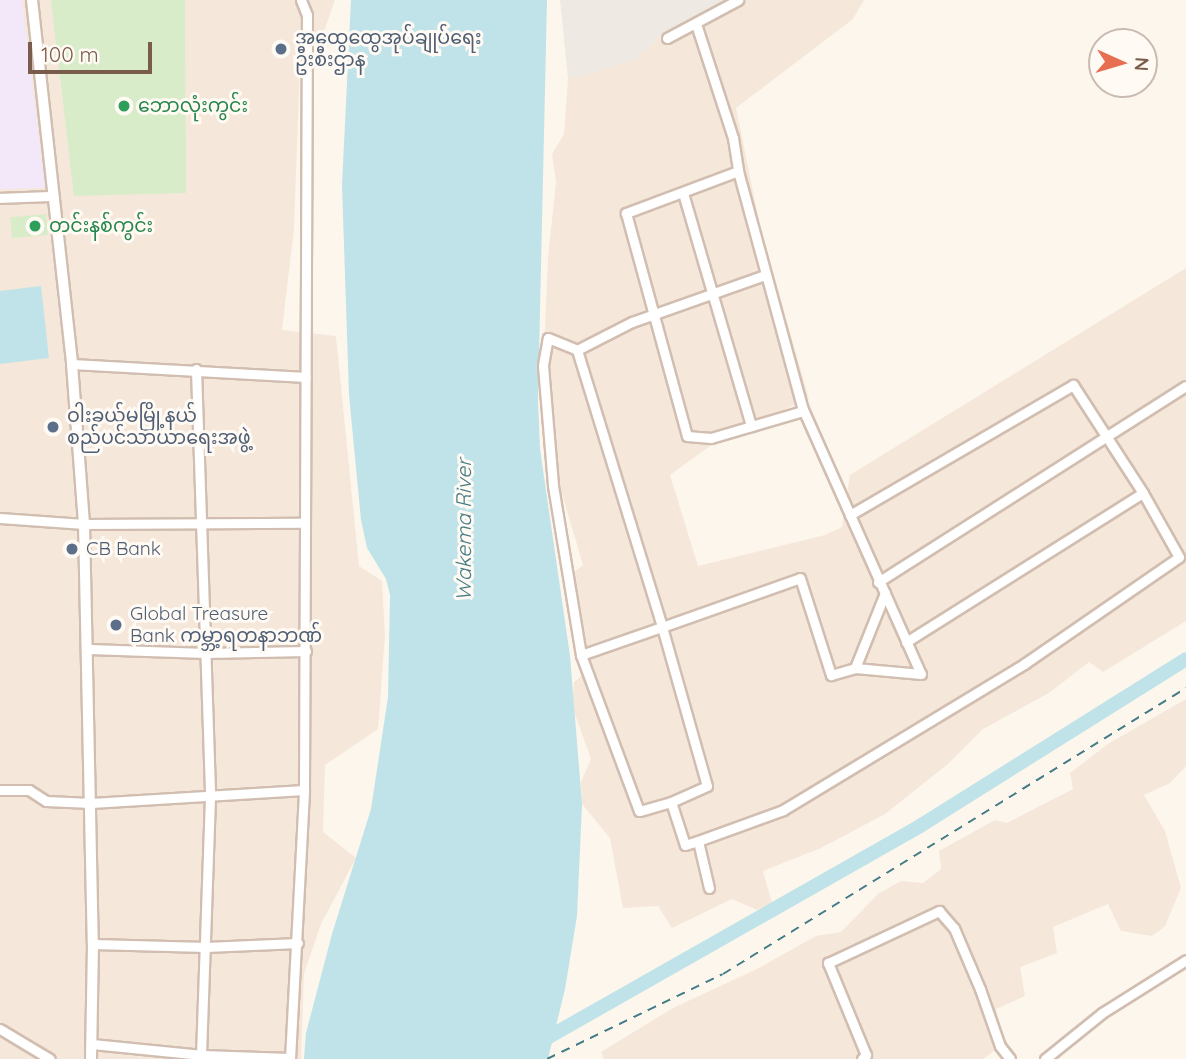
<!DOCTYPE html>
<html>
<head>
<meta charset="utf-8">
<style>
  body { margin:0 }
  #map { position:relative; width:1186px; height:1059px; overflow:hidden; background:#fdf6ec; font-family:Quicksand,"Noto Sans Myanmar",sans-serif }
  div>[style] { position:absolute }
  .residential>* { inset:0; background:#f5e8da }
  .industrial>* { inset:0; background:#efe9e4 }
  .education>* { inset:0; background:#f3e8fa }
  .green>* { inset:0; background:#d8ecc9; transform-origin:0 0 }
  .water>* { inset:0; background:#bfe3e8 }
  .river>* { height:14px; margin:-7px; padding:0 7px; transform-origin:7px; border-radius:7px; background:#bfe3e8 }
  .ferry>* { height:2px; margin-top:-1px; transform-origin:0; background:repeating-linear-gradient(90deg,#437c86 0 9px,transparent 0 16px) }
  .roads { filter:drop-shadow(2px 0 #d1beb0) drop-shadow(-2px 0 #d1beb0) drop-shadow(0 2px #d1beb0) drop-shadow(0 -2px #d1beb0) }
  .minor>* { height:9px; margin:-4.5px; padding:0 4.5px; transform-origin:4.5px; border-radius:4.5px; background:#fff }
  .tertiary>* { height:10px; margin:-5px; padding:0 5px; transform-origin:5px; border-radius:5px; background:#fff }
  .dots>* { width:19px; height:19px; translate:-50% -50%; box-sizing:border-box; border:4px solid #fffaf3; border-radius:50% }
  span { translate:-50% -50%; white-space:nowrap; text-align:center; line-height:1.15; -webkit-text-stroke:6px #fffaf3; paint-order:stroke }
  .service-label { font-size:19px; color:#4e5e75 }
  .left { translate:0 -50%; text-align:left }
  .leisure-label { font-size:19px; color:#27864d }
  .water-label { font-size:21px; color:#437c86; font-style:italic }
  .north { position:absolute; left:1088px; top:28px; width:70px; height:70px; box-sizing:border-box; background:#fffaf3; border:2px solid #cabbb1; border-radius:50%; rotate:94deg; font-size:19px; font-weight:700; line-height:28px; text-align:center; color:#7a5c4d }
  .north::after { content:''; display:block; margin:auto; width:24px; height:32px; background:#e76f51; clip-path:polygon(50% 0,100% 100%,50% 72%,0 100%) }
  .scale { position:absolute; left:28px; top:42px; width:124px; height:32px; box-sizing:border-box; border:4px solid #7a5c4d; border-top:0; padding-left:9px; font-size:21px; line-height:24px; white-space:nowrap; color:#7a5c4d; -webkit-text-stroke:5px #fffaf3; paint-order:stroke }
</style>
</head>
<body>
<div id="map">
  <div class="residential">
    <div style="clip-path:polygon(0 0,335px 0,324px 31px,301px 37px,294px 229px,282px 330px,336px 336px,359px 566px,382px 581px,385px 636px,378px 729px,325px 765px,323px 832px,356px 858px,321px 924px,304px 974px,301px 1059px,0 1059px)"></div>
    <div style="clip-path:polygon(725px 0,864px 0,853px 19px,736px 108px,761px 231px,809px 399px,728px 433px,670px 475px,698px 566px,825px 535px,842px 527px,850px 475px,1186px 268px,1186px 621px,1103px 672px,1089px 662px,1049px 693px,983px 729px,948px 764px,885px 814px,821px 848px,763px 871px,772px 903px,757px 910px,732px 899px,672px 928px,658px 906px,623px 908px,610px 838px,582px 804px,581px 782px,591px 759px,572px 706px,574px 682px,589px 670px,569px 576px,583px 565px,562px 494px,550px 488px,549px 477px,558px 472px,550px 411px,542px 397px,548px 258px,556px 182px,552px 154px,564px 134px,568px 79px,635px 60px,662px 34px)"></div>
    <div style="clip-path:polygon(1186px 699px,1186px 766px,1170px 783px,1144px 795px,1165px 831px,1181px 888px,1165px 926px,1152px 936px,1121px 931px,1108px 904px,1053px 927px,1057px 953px,1020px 967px,1025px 996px,996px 1009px,1005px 1043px,983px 1059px,604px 1059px,601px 1052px,673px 1008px,759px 968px,816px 936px,841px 932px,878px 894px,901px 881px,923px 883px,941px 869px,939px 851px,995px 820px,1007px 823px,1073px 789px,1070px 773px,1108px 744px)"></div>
  </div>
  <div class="industrial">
    <div style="clip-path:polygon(560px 0,725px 0,662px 34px,635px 60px,568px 79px)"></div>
  </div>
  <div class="education">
    <div style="clip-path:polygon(0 0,22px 0,45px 188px,0 189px)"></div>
  </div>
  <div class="green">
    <div style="clip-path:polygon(51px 0,185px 0,186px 193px,74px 196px)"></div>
    <div style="left:46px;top:214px;width:21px;height:36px;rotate:85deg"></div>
  </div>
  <div class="water">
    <div style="clip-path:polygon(351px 0,547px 0,538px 400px,540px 449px,570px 656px,582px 804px,577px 916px,565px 989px,548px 1059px,304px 1059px,306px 1033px,332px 934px,371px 809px,388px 697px,390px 595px,386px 579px,367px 548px,361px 520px,349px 395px,342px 185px)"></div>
    <div style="clip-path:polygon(41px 286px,49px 358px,0 364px,0 291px)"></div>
  </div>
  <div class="river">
    <div style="left:510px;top:1059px;width:472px;rotate:-29.6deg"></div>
    <div style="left:920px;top:826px;width:314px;rotate:-32.1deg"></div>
  </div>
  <div class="ferry">
    <div style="left:547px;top:1059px;width:195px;rotate:-25.8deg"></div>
    <div style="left:723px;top:974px;width:544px;rotate:-31.7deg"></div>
  </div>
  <div class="roads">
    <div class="minor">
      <div style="left:696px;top:24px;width:120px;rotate:72deg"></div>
      <div style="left:733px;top:138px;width:33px;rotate:81deg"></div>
      <div style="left:738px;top:171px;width:245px;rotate:74.8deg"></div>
      <div style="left:802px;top:407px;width:292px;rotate:66deg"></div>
      <div style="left:921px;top:674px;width:66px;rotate:-174.8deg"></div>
      <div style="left:667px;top:38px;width:81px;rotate:-28.2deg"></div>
      <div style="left:738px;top:171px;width:120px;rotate:159.4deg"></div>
      <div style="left:626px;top:213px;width:231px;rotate:74.7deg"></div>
      <div style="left:687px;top:436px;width:24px;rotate:5deg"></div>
      <div style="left:711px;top:438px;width:96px;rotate:-16.4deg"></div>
      <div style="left:683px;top:193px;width:243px;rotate:73.7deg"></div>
      <div style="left:0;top:198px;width:52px;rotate:-2.2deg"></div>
      <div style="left:577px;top:350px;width:290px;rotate:72.9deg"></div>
      <div style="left:662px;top:627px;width:146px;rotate:-19.5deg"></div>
      <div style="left:800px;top:578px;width:102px;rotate:72.3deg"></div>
      <div style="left:831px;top:675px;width:25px;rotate:-16deg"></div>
      <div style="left:855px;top:668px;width:81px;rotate:-68.2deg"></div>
      <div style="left:72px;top:364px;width:234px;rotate:3.2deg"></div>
      <div style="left:196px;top:369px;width:428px;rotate:88.1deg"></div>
      <div style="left:210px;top:797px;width:262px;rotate:92deg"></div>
      <div style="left:0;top:518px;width:84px;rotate:4.1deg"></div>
      <div style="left:84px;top:524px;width:220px;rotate:-0.3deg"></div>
      <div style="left:878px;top:582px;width:365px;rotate:-32.5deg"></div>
      <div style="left:906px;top:642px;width:280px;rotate:-32.2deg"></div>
      <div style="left:89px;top:649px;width:117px;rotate:2deg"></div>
      <div style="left:206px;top:653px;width:100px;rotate:-1.1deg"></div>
      <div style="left:581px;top:655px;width:86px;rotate:-19.1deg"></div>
      <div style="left:662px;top:627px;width:165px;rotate:74.2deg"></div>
      <div style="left:707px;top:786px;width:39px;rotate:156deg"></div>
      <div style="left:671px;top:802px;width:33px;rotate:164deg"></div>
      <div style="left:639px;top:811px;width:166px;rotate:-110.4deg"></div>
      <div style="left:581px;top:655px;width:172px;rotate:-99.4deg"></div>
      <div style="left:553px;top:485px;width:120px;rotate:-94.8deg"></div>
      <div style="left:543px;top:365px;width:27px;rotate:-80deg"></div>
      <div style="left:548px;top:338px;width:31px;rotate:22deg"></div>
      <div style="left:577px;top:350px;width:62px;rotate:-27deg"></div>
      <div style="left:632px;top:322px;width:141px;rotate:-19.5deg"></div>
      <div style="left:0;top:790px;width:29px"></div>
      <div style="left:29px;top:790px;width:20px;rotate:33deg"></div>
      <div style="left:46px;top:801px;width:45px;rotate:2.5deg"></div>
      <div style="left:91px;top:803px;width:213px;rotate:-3.5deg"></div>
      <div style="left:671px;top:802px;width:45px;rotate:72deg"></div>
      <div style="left:685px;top:845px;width:14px;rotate:-17deg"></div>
      <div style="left:709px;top:888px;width:48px;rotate:-103.2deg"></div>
      <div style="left:698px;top:841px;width:90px;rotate:-20deg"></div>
      <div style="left:783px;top:810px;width:282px;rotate:-31.2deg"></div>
      <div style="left:1024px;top:664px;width:188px;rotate:-34.6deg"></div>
      <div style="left:1179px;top:557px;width:73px;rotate:-119.4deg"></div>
      <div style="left:1143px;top:493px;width:129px;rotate:-122.9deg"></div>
      <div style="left:1073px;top:385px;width:258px;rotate:149.8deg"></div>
      <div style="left:93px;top:944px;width:113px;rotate:1.5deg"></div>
      <div style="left:206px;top:947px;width:92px;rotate:-2.5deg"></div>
      <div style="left:0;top:1029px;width:58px;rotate:31deg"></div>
      <div style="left:92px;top:1044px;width:111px;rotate:5.7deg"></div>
      <div style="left:202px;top:1055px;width:88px;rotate:2deg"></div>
      <div style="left:290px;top:1059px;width:269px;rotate:-87deg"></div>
      <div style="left:304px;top:790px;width:775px;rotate:-89.78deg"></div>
      <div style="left:307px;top:15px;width:16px;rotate:-112deg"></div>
      <div style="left:862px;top:1059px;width:6px;rotate:-45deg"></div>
      <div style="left:866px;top:1055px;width:100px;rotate:-112.4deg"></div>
      <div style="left:828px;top:963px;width:123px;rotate:-25.1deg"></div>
      <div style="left:939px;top:911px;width:23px;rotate:49deg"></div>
      <div style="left:954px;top:928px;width:66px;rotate:66.9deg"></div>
      <div style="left:980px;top:989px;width:60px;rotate:70.7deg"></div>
      <div style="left:1000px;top:1046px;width:16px;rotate:52deg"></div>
      <div style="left:1045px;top:1059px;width:73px;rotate:-38.9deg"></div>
      <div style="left:1102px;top:1013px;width:99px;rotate:-32.2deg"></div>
    </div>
    <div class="tertiary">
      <div style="left:32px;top:0;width:366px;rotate:83.7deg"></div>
      <div style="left:72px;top:364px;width:160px;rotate:85.7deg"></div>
      <div style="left:84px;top:524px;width:420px;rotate:88.8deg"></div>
      <div style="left:93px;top:944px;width:115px;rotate:91deg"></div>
    </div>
  </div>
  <div class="dots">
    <div style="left:281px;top:49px;background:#5c6f8a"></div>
    <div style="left:124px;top:106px;background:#2e9e5b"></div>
    <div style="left:35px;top:226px;background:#2e9e5b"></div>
    <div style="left:53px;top:427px;background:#5c6f8a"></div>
    <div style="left:72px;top:549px;background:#5c6f8a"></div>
    <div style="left:116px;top:625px;background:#5c6f8a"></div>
  </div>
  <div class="service-label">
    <span class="left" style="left:295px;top:49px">အထွေထွေအုပ်ချုပ်ရေး<br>ဦးစီးဌာန</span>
    <span class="left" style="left:67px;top:427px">ဝါးခယ်မမြို့နယ်<br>စည်ပင်သာယာရေးအဖွဲ့</span>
    <span class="left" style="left:86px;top:549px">CB Bank</span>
    <span class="left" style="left:130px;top:625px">Global Treasure<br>Bank ကမ္ဘာ့ရတနာဘဏ်</span>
  </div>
  <div class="leisure-label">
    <span class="left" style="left:138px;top:106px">ဘောလုံးကွင်း</span>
    <span class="left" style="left:49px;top:226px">တင်းနစ်ကွင်း</span>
  </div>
  <div class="water-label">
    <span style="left:463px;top:530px;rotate:-90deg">Wakema River</span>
  </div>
  <div class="north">N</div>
  <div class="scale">100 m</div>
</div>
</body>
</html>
